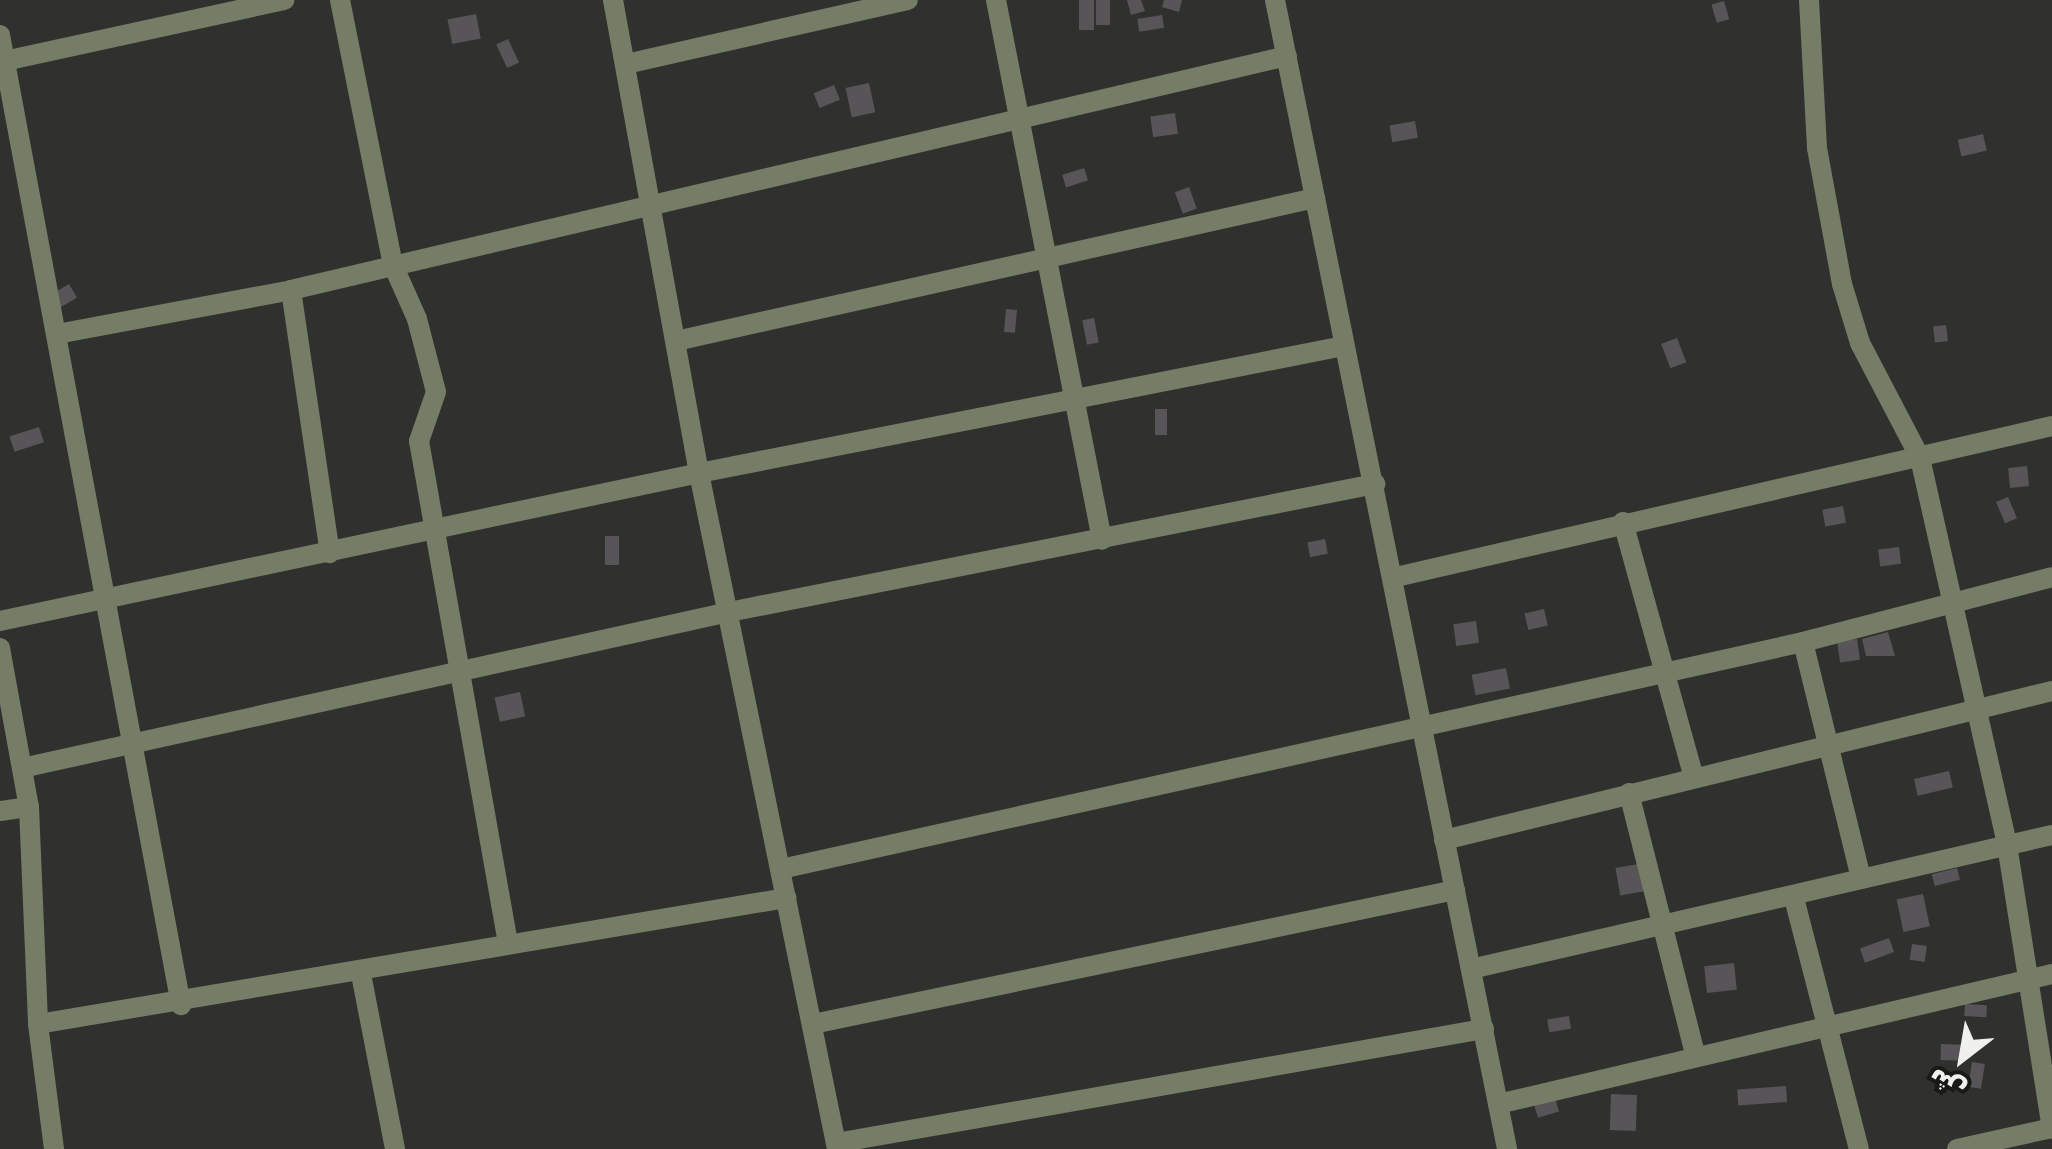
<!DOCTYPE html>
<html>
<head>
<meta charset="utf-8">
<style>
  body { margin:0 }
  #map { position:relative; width:2052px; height:1149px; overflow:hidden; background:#30312e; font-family:"DejaVu Sans","Noto Sans Arabic",sans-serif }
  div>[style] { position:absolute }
  .building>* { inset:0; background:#575558; transform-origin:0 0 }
  .minor>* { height:20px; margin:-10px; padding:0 10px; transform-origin:10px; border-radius:10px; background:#767d66 }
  span { translate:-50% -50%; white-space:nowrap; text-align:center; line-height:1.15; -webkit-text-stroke:8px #191918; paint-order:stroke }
  .north { position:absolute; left:1912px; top:1009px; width:100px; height:100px; -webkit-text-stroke:8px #191918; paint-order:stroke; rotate:211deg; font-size:28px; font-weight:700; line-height:40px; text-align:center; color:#f0f1ef }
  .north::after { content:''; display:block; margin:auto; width:35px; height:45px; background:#f0f1ef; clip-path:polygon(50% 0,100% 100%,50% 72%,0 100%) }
</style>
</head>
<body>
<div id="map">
  <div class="building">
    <div style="left:1079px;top:0;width:15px;height:30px"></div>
    <div style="left:1096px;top:0;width:14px;height:25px"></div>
    <div style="clip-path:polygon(1127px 0,1141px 0,1145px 11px,1131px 15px)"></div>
    <div style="clip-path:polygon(1164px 0,1182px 0,1179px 12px,1162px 7px)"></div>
    <div style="left:1724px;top:1px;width:19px;height:13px;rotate:74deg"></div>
    <div style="left:476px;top:14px;width:25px;height:29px;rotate:79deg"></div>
    <div style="left:1162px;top:15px;width:13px;height:25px;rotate:81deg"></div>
    <div style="left:508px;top:39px;width:26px;height:13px;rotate:65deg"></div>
    <div style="left:869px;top:83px;width:30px;height:24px;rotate:78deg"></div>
    <div style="left:834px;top:85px;width:16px;height:22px;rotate:68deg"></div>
    <div style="left:1175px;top:113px;width:21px;height:25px;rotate:82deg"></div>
    <div style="left:1415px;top:121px;width:17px;height:26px;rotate:80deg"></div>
    <div style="left:1983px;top:134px;width:17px;height:26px;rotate:77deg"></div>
    <div style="left:1084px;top:168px;width:13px;height:23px;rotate:72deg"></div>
    <div style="left:1189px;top:187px;width:23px;height:15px;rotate:70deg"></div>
    <div style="left:69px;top:284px;width:16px;height:24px;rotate:60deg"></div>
    <div style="left:1006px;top:309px;width:11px;height:23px;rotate:5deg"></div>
    <div style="left:1094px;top:318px;width:25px;height:12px;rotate:79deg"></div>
    <div style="left:1946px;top:325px;width:16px;height:13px;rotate:83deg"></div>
    <div style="left:1677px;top:338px;width:26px;height:17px;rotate:69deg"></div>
    <div style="left:1155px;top:409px;width:12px;height:26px"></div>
    <div style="left:39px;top:427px;width:16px;height:31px;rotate:72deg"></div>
    <div style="left:2027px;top:466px;width:20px;height:19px;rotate:84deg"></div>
    <div style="left:2008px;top:497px;width:23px;height:13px;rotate:67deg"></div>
    <div style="left:1843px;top:506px;width:17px;height:21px;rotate:80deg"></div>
    <div style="left:605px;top:536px;width:14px;height:29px"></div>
    <div style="left:1325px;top:539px;width:15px;height:18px;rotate:79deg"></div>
    <div style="left:1899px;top:547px;width:17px;height:21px;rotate:83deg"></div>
    <div style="left:1544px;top:609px;width:17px;height:20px;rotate:77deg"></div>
    <div style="left:1476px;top:621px;width:22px;height:23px;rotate:82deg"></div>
    <div style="clip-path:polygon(1888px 632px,1895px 656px,1866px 656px,1862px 639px)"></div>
    <div style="left:1857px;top:639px;width:21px;height:20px;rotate:82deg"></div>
    <div style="left:1506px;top:668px;width:21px;height:35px;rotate:79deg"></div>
    <div style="left:520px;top:692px;width:25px;height:26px;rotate:78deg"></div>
    <div style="left:1949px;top:771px;width:17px;height:36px;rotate:77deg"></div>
    <div style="left:1644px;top:863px;width:28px;height:29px;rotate:80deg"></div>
    <div style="left:1957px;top:868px;width:12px;height:26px;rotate:76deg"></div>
    <div style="left:1923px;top:894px;width:33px;height:27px;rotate:78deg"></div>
    <div style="left:1889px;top:938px;width:15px;height:31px;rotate:70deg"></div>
    <div style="left:1912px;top:944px;width:15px;height:16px;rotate:8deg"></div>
    <div style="left:1734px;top:963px;width:27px;height:30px;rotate:84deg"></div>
    <div style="left:1965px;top:1004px;width:22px;height:12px;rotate:3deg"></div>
    <div style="left:1569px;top:1016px;width:13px;height:22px;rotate:81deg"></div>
    <div style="left:1941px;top:1044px;width:23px;height:16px;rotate:2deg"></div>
    <div style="left:1972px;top:1062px;width:13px;height:25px;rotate:9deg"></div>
    <div style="left:1786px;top:1086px;width:16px;height:49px;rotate:86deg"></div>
    <div style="left:1611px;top:1094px;width:26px;height:36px;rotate:2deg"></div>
    <div style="left:1555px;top:1098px;width:14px;height:22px;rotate:73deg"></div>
  </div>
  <div class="minor">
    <div style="left:340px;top:0;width:270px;rotate:78.7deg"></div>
    <div style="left:393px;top:265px;width:59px;rotate:66deg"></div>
    <div style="left:417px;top:319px;width:75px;rotate:75.4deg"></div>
    <div style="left:436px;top:392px;width:52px;rotate:109.1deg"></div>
    <div style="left:419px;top:441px;width:510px;rotate:79.95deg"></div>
    <div style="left:613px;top:0;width:481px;rotate:79.7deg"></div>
    <div style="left:699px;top:473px;width:690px;rotate:78.46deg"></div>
    <div style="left:996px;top:0;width:550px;rotate:78.89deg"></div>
    <div style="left:1275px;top:0;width:1172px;rotate:78.58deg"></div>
    <div style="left:1809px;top:0;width:148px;rotate:86.9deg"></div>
    <div style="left:1817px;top:148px;width:138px;rotate:79.6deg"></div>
    <div style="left:1842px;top:284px;width:62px;rotate:73deg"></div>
    <div style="left:1860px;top:343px;width:130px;rotate:62.4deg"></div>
    <div style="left:1920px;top:458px;width:397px;rotate:77.3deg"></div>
    <div style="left:2007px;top:845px;width:287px;rotate:81deg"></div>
    <div style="left:0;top:35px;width:987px;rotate:79.43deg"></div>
    <div style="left:0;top:62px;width:291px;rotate:-12.3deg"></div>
    <div style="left:626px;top:64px;width:289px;rotate:-12.8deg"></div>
    <div style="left:291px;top:290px;width:266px;rotate:81.6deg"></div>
    <div style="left:57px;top:334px;width:238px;rotate:-10.6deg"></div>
    <div style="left:291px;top:290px;width:1023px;rotate:-13.22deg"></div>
    <div style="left:676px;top:341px;width:655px;rotate:-12.61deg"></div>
    <div style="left:1623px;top:522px;width:263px;rotate:74.5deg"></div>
    <div style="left:1396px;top:577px;width:673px;rotate:-12.96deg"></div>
    <div style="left:0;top:621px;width:714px;rotate:-11.95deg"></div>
    <div style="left:699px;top:473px;width:657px;rotate:-11.14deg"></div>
    <div style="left:1803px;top:642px;width:244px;rotate:76.2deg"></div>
    <div style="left:0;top:648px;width:162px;rotate:79.7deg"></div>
    <div style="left:29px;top:807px;width:217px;rotate:87.6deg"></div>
    <div style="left:38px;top:1024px;width:126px;rotate:82.7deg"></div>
    <div style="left:22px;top:768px;width:724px;rotate:-12.44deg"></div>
    <div style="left:729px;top:612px;width:659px;rotate:-11.21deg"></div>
    <div style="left:1629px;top:793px;width:272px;rotate:75.8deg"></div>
    <div style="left:0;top:811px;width:29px;rotate:-8deg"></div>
    <div style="left:1444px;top:840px;width:626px;rotate:-13.77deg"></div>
    <div style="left:781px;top:869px;width:1047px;rotate:-12.52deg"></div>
    <div style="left:1803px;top:642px;width:257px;rotate:-14.6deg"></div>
    <div style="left:1794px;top:898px;width:259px;rotate:75.5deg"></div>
    <div style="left:1471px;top:969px;width:596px;rotate:-12.99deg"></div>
    <div style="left:361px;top:974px;width:178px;rotate:79deg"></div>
    <div style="left:38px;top:1024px;width:759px;rotate:-9.56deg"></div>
    <div style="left:813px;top:1024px;width:656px;rotate:-11.79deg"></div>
    <div style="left:1498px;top:1104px;width:569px;rotate:-13.21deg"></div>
    <div style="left:836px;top:1143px;width:658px;rotate:-9.98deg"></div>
    <div style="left:1957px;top:1149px;width:97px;rotate:-12.5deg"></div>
  </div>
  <div class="north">ش</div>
</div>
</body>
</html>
